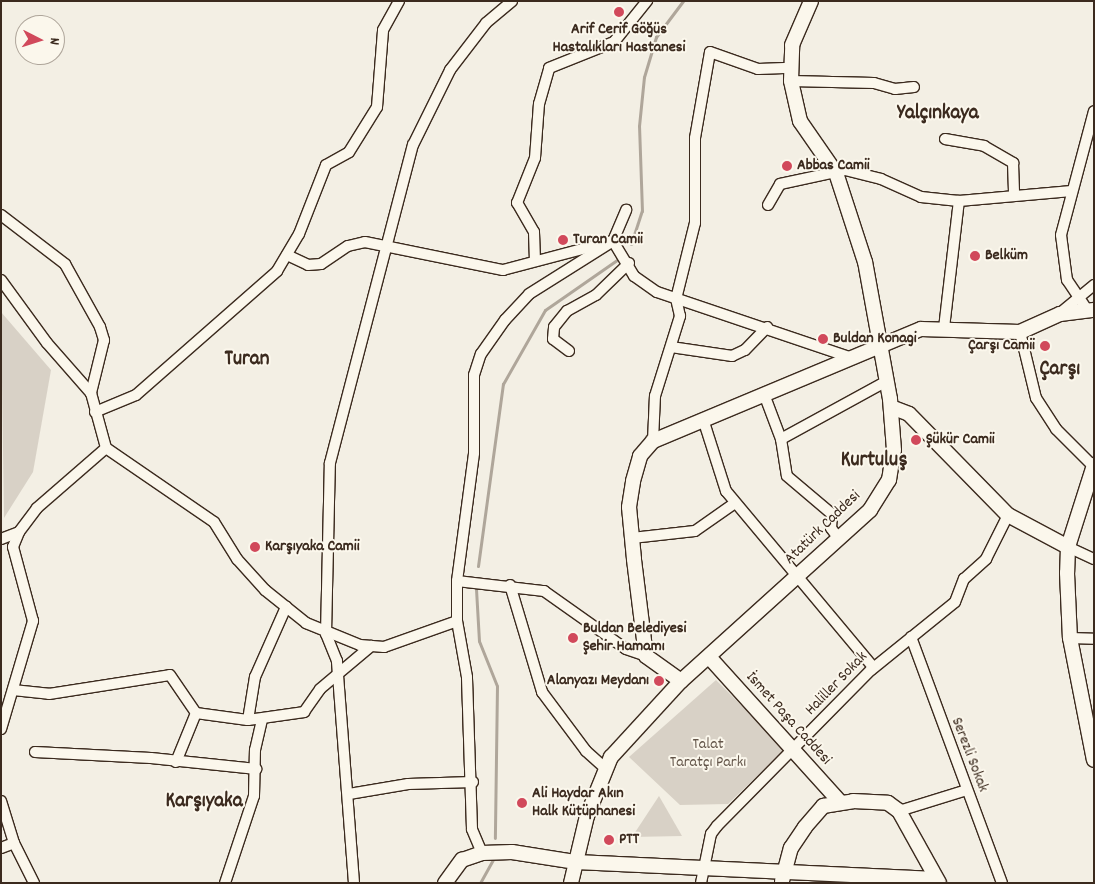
<!DOCTYPE html>
<html>
<head>
<meta charset="utf-8">
<style>
  body { margin:0 }
  #map { position:relative; width:1095px; height:884px; overflow:hidden; background:#f3efe4; font-family:Dekko,sans-serif }
  div>[style] { position:absolute }
  .green>* { inset:0; background:#d8d1c6 }
  .stream>* { height:3px; margin:-1.5px; padding:0 1.5px; transform-origin:1.5px; border-radius:1.5px; background:#afa69a }
  .roads { filter:drop-shadow(1px 0 #3b2a1e) drop-shadow(-1px 0 #3b2a1e) drop-shadow(0 1px #3b2a1e) drop-shadow(0 -1px #3b2a1e) }
  .street>* { height:10px; margin:-5px; padding:0 5px; transform-origin:5px; border-radius:5px; background:#fbf7ec }
  .secondary>* { height:14px; margin:-7px; padding:0 7px; transform-origin:7px; border-radius:7px; background:#fbf7ec }
  .dots>* { width:14px; height:14px; translate:-50% -50%; box-sizing:border-box; border:2px solid #fbf7ec; border-radius:50% }
  span { translate:-50% -50%; white-space:nowrap; text-align:center; line-height:1.15; -webkit-text-stroke:4px #fbf7ec; paint-order:stroke }
  .poi-label { font-size:16px; color:#3b2a1e; font-weight:700 }
  .left { translate:0 -50%; text-align:left }
  .right { translate:-100% -50%; text-align:right }
  .street-label { font-size:16px; color:#3b2a1e }
  .park-label { font-size:16px; color:#625448 }
  .district-label { font-size:21px; color:#3b2a1e; font-weight:700 }
  .frame { position:absolute; inset:0; border:2px solid #3b2a1e; pointer-events:none }
  .north { position:absolute; left:15px; top:15px; width:50px; height:50px; box-sizing:border-box; background:#fbf7ec; border:1px solid #aea59a; border-radius:50%; rotate:95deg; font-size:14px; font-weight:700; line-height:20px; text-align:center; color:#3b2a1e }
  .north::after { content:''; display:block; margin:auto; width:18px; height:22px; background:#d1495b; clip-path:polygon(50% 0,100% 100%,50% 72%,0 100%) }
</style>
</head>
<body>
<div id="map">
  <div class="green">
    <div style="clip-path:polygon(1px 312px,51px 370px,33px 472px,4px 518px)"></div>
    <div style="clip-path:polygon(716px 680px,785px 749px,728px 804px,680px 805px,629px 757px)"></div>
    <div style="clip-path:polygon(659px 796px,682px 836px,632px 837px)"></div>
  </div>
  <div class="stream">
    <div style="left:631px;top:244px;width:35px;rotate:-72deg"></div>
    <div style="left:642px;top:211px;width:85px;rotate:-92deg"></div>
    <div style="left:639px;top:126px;width:49px;rotate:-84.2deg"></div>
    <div style="left:644px;top:77px;width:42px;rotate:-73.3deg"></div>
    <div style="left:656px;top:37px;width:45px;rotate:-53.1deg"></div>
    <div style="left:478px;top:566px;width:184px;rotate:-82.2deg"></div>
    <div style="left:503px;top:384px;width:85px;rotate:-60.4deg"></div>
    <div style="left:545px;top:310px;width:88px;rotate:-34.8deg"></div>
    <div style="left:476px;top:589px;width:52px;rotate:86.7deg"></div>
    <div style="left:479px;top:641px;width:48px;rotate:68.2deg"></div>
    <div style="left:497px;top:686px;width:152px;rotate:90.8deg"></div>
    <div style="left:480px;top:883px;width:26px;rotate:-61deg"></div>
  </div>
  <div class="roads">
    <div class="street">
      <div style="left:791px;top:81px;width:83px;rotate:1.4deg"></div>
      <div style="left:874px;top:83px;width:22px;rotate:16deg"></div>
      <div style="left:895px;top:89px;width:19px;rotate:-6deg"></div>
      <div style="left:945px;top:139px;width:40px;rotate:10deg"></div>
      <div style="left:984px;top:146px;width:34px;rotate:30deg"></div>
      <div style="left:1013px;top:163px;width:32px;rotate:88deg"></div>
      <div style="left:768px;top:205px;width:24px;rotate:-60deg"></div>
      <div style="left:780px;top:184px;width:66px;rotate:-12.2deg"></div>
      <div style="left:845px;top:170px;width:37px;rotate:14deg"></div>
      <div style="left:881px;top:179px;width:44px;rotate:24.2deg"></div>
      <div style="left:921px;top:197px;width:38px;rotate:6deg"></div>
      <div style="left:959px;top:201px;width:113px;rotate:-5.1deg"></div>
      <div style="left:1px;top:215px;width:81px;rotate:37.4deg"></div>
      <div style="left:65px;top:264px;width:72px;rotate:60.9deg"></div>
      <div style="left:100px;top:327px;width:14px;rotate:73deg"></div>
      <div style="left:104px;top:340px;width:55px;rotate:103.8deg"></div>
      <div style="left:287px;top:255px;width:23px;rotate:25deg"></div>
      <div style="left:308px;top:265px;width:13px;rotate:-4deg"></div>
      <div style="left:321px;top:264px;width:32px;rotate:-34deg"></div>
      <div style="left:348px;top:246px;width:17px;rotate:-13deg"></div>
      <div style="left:365px;top:242px;width:141px;rotate:11.5deg"></div>
      <div style="left:503px;top:270px;width:114px;rotate:-14.8deg"></div>
      <div style="left:613px;top:241px;width:41px;rotate:59deg"></div>
      <div style="left:634px;top:276px;width:28px;rotate:35deg"></div>
      <div style="left:657px;top:292px;width:206px;rotate:18.7deg"></div>
      <div style="left:535px;top:261px;width:29px;rotate:-92deg"></div>
      <div style="left:534px;top:232px;width:34px;rotate:-120deg"></div>
      <div style="left:517px;top:203px;width:48px;rotate:-68.2deg"></div>
      <div style="left:535px;top:158px;width:54px;rotate:-85.8deg"></div>
      <div style="left:539px;top:104px;width:37px;rotate:-74deg"></div>
      <div style="left:549px;top:68px;width:70px;rotate:-21.8deg"></div>
      <div style="left:614px;top:42px;width:53px;rotate:-51.2deg"></div>
      <div style="left:1px;top:280px;width:78px;rotate:53.9deg"></div>
      <div style="left:47px;top:343px;width:67px;rotate:48.7deg"></div>
      <div style="left:91px;top:393px;width:57px;rotate:74.7deg"></div>
      <div style="left:106px;top:448px;width:131px;rotate:34.4deg"></div>
      <div style="left:214px;top:522px;width:44px;rotate:58.1deg"></div>
      <div style="left:237px;top:559px;width:42px;rotate:47.9deg"></div>
      <div style="left:265px;top:590px;width:53px;rotate:38.8deg"></div>
      <div style="left:306px;top:623px;width:58px;rotate:22.2deg"></div>
      <div style="left:360px;top:645px;width:24px;rotate:5deg"></div>
      <div style="left:384px;top:647px;width:77px;rotate:-19.6deg"></div>
      <div style="left:1086px;top:308px;width:34px;rotate:-124deg"></div>
      <div style="left:1067px;top:280px;width:45px;rotate:-97.6deg"></div>
      <div style="left:1061px;top:235px;width:128px;rotate:-75.1deg"></div>
      <div style="left:1060px;top:313px;width:44px;rotate:-39.5deg"></div>
      <div style="left:944px;top:328px;width:128px;rotate:-83.3deg"></div>
      <div style="left:1020px;top:332px;width:68px;rotate:76.4deg"></div>
      <div style="left:1036px;top:398px;width:37px;rotate:57deg"></div>
      <div style="left:1056px;top:429px;width:52px;rotate:45deg"></div>
      <div style="left:671px;top:347px;width:62px;rotate:8.4deg"></div>
      <div style="left:732px;top:356px;width:14px;rotate:-25deg"></div>
      <div style="left:745px;top:350px;width:32px;rotate:-46deg"></div>
      <div style="left:569px;top:351px;width:20px;rotate:-143deg"></div>
      <div style="left:553px;top:339px;width:12px;rotate:-85deg"></div>
      <div style="left:554px;top:327px;width:21px;rotate:-51deg"></div>
      <div style="left:567px;top:311px;width:33px;rotate:-29deg"></div>
      <div style="left:596px;top:295px;width:46px;rotate:-44.1deg"></div>
      <div style="left:764px;top:394px;width:48px;rotate:69.3deg"></div>
      <div style="left:781px;top:439px;width:37px;rotate:81deg"></div>
      <div style="left:787px;top:476px;width:59px;rotate:40.2deg"></div>
      <div style="left:832px;top:514px;width:14px;rotate:94deg"></div>
      <div style="left:831px;top:528px;width:14px;rotate:54deg"></div>
      <div style="left:95px;top:412px;width:44px;rotate:-22.5deg"></div>
      <div style="left:136px;top:395px;width:188px;rotate:-41.3deg"></div>
      <div style="left:277px;top:271px;width:43px;rotate:-59.3deg"></div>
      <div style="left:299px;top:234px;width:74px;rotate:-68.6deg"></div>
      <div style="left:326px;top:165px;width:26px;rotate:-29deg"></div>
      <div style="left:349px;top:152px;width:53px;rotate:-58.1deg"></div>
      <div style="left:377px;top:107px;width:77px;rotate:-85.5deg"></div>
      <div style="left:383px;top:30px;width:33px;rotate:-61deg"></div>
      <div style="left:703px;top:419px;width:76px;rotate:72.3deg"></div>
      <div style="left:726px;top:491px;width:229px;rotate:50.1deg"></div>
      <div style="left:781px;top:439px;width:121px;rotate:-28.7deg"></div>
      <div style="left:653px;top:441px;width:45px;rotate:-87.5deg"></div>
      <div style="left:655px;top:396px;width:84px;rotate:-72.6deg"></div>
      <div style="left:680px;top:316px;width:17px;rotate:-103deg"></div>
      <div style="left:676px;top:299px;width:78px;rotate:-76deg"></div>
      <div style="left:695px;top:223px;width:85px;rotate:-90deg"></div>
      <div style="left:695px;top:138px;width:87px;rotate:-80.1deg"></div>
      <div style="left:710px;top:52px;width:51px;rotate:19.5deg"></div>
      <div style="left:758px;top:69px;width:33px;rotate:-2deg"></div>
      <div style="left:632px;top:538px;width:63px;rotate:-6.3deg"></div>
      <div style="left:695px;top:531px;width:49px;rotate:-35deg"></div>
      <div style="left:1px;top:539px;width:19px;rotate:-21deg"></div>
      <div style="left:1068px;top:547px;width:29px;rotate:25deg"></div>
      <div style="left:457px;top:581px;width:88px;rotate:6.6deg"></div>
      <div style="left:544px;top:591px;width:100px;rotate:35.3deg"></div>
      <div style="left:626px;top:649px;width:21px;rotate:19deg"></div>
      <div style="left:510px;top:585px;width:112px;rotate:73.3deg"></div>
      <div style="left:542px;top:692px;width:74px;rotate:53.3deg"></div>
      <div style="left:586px;top:751px;width:27px;rotate:42deg"></div>
      <div style="left:911px;top:637px;width:262px;rotate:69.7deg"></div>
      <div style="left:1070px;top:638px;width:24px;rotate:2deg"></div>
      <div style="left:13px;top:690px;width:36px;rotate:6deg"></div>
      <div style="left:49px;top:694px;width:122px;rotate:-8.9deg"></div>
      <div style="left:170px;top:675px;width:46px;rotate:55.6deg"></div>
      <div style="left:248px;top:720px;width:44px;rotate:-80.8deg"></div>
      <div style="left:255px;top:677px;width:77px;rotate:-66.1deg"></div>
      <div style="left:1px;top:729px;width:113px;rotate:-73.5deg"></div>
      <div style="left:33px;top:621px;width:77px;rotate:-105.1deg"></div>
      <div style="left:13px;top:547px;width:16px;rotate:-68deg"></div>
      <div style="left:19px;top:532px;width:30px;rotate:-53deg"></div>
      <div style="left:37px;top:508px;width:91px;rotate:-41deg"></div>
      <div style="left:35px;top:752px;width:116px;rotate:3deg"></div>
      <div style="left:151px;top:758px;width:106px;rotate:6deg"></div>
      <div style="left:176px;top:762px;width:53px;rotate:-67.8deg"></div>
      <div style="left:196px;top:713px;width:52px;rotate:7.7deg"></div>
      <div style="left:248px;top:720px;width:57px;rotate:-8.1deg"></div>
      <div style="left:304px;top:712px;width:28px;rotate:-55deg"></div>
      <div style="left:320px;top:689px;width:67px;rotate:-40.1deg"></div>
      <div style="left:349px;top:794px;width:60px;rotate:-9.6deg"></div>
      <div style="left:408px;top:784px;width:65px;rotate:-1.8deg"></div>
      <div style="left:1px;top:801px;width:44px;rotate:72.8deg"></div>
      <div style="left:14px;top:843px;width:45px;rotate:63.4deg"></div>
      <div style="left:899px;top:811px;width:71px;rotate:-17.2deg"></div>
      <div style="left:1px;top:848px;width:14px;rotate:-21deg"></div>
      <div style="left:482px;top:853px;width:26px;rotate:-113deg"></div>
      <div style="left:472px;top:829px;width:152px;rotate:-91.9deg"></div>
      <div style="left:467px;top:677px;width:57px;rotate:-100.1deg"></div>
      <div style="left:457px;top:621px;width:40px;rotate:-90deg"></div>
      <div style="left:457px;top:581px;width:129px;rotate:-82.4deg"></div>
      <div style="left:474px;top:453px;width:78px;rotate:-90deg"></div>
      <div style="left:474px;top:375px;width:22px;rotate:-72deg"></div>
      <div style="left:481px;top:354px;width:42px;rotate:-54.8deg"></div>
      <div style="left:505px;top:320px;width:35px;rotate:-47deg"></div>
      <div style="left:529px;top:294px;width:99px;rotate:-32.2deg"></div>
      <div style="left:613px;top:241px;width:34px;rotate:-67deg"></div>
      <div style="left:225px;top:883px;width:92px;rotate:-71.6deg"></div>
      <div style="left:254px;top:796px;width:46px;rotate:-88.8deg"></div>
      <div style="left:255px;top:750px;width:32px;rotate:-77deg"></div>
      <div style="left:354px;top:883px;width:223px;rotate:-94.4deg"></div>
      <div style="left:337px;top:661px;width:29px;rotate:-112deg"></div>
      <div style="left:326px;top:634px;width:171px;rotate:-88.7deg"></div>
      <div style="left:330px;top:463px;width:329px;rotate:-75.4deg"></div>
      <div style="left:413px;top:145px;width:84px;rotate:-63.7deg"></div>
      <div style="left:450px;top:70px;width:59px;rotate:-52.5deg"></div>
      <div style="left:486px;top:23px;width:34px;rotate:-40deg"></div>
      <div style="left:701px;top:883px;width:50px;rotate:-78.5deg"></div>
      <div style="left:711px;top:834px;width:10px;rotate:-53deg"></div>
      <div style="left:717px;top:826px;width:219px;rotate:-45.4deg"></div>
      <div style="left:871px;top:670px;width:108px;rotate:-39deg"></div>
      <div style="left:955px;top:602px;width:25px;rotate:-69deg"></div>
      <div style="left:964px;top:579px;width:30px;rotate:-42deg"></div>
      <div style="left:986px;top:559px;width:49px;rotate:-63.4deg"></div>
    </div>
    <div class="secondary">
      <div style="left:891px;top:407px;width:19px;rotate:21deg"></div>
      <div style="left:909px;top:414px;width:141px;rotate:45.6deg"></div>
      <div style="left:1008px;top:515px;width:68px;rotate:28.1deg"></div>
      <div style="left:1094px;top:465px;width:86px;rotate:107.6deg"></div>
      <div style="left:1068px;top:547px;width:26px;rotate:92deg"></div>
      <div style="left:1067px;top:573px;width:65px;rotate:87.4deg"></div>
      <div style="left:1070px;top:638px;width:124px;rotate:78.9deg"></div>
      <div style="left:710px;top:658px;width:195px;rotate:47.9deg"></div>
      <div style="left:681px;top:681px;width:43px;rotate:-144.5deg"></div>
      <div style="left:646px;top:656px;width:98px;rotate:-97.1deg"></div>
      <div style="left:634px;top:559px;width:52px;rotate:-95.5deg"></div>
      <div style="left:629px;top:507px;width:26px;rotate:-81deg"></div>
      <div style="left:633px;top:481px;width:26px;rotate:-74deg"></div>
      <div style="left:640px;top:456px;width:20px;rotate:-49deg"></div>
      <div style="left:653px;top:441px;width:290px;rotate:-22.7deg"></div>
      <div style="left:921px;top:329px;width:99px;rotate:1.7deg"></div>
      <div style="left:1020px;top:332px;width:44px;rotate:-24.2deg"></div>
      <div style="left:1060px;top:314px;width:34px;rotate:-7deg"></div>
      <div style="left:782px;top:881px;width:34px;rotate:-75deg"></div>
      <div style="left:791px;top:848px;width:25px;rotate:-56deg"></div>
      <div style="left:805px;top:827px;width:28px;rotate:-49deg"></div>
      <div style="left:823px;top:806px;width:30px;rotate:-9deg"></div>
      <div style="left:853px;top:801px;width:35px;rotate:3deg"></div>
      <div style="left:888px;top:803px;width:14px;rotate:36deg"></div>
      <div style="left:899px;top:811px;width:82px;rotate:60.9deg"></div>
      <div style="left:445px;top:883px;width:29px;rotate:-54deg"></div>
      <div style="left:462px;top:860px;width:21px;rotate:-19deg"></div>
      <div style="left:482px;top:853px;width:30px;rotate:-2deg"></div>
      <div style="left:512px;top:852px;width:65px;rotate:8.9deg"></div>
      <div style="left:576px;top:862px;width:360px;rotate:2.7deg"></div>
      <div style="left:571px;top:883px;width:69px;rotate:-76.6deg"></div>
      <div style="left:587px;top:816px;width:64px;rotate:-67.9deg"></div>
      <div style="left:611px;top:757px;width:103px;rotate:-47.4deg"></div>
      <div style="left:681px;top:681px;width:255px;rotate:-42.1deg"></div>
      <div style="left:870px;top:510px;width:36px;rotate:-58deg"></div>
      <div style="left:889px;top:480px;width:30px;rotate:-81deg"></div>
      <div style="left:894px;top:450px;width:51px;rotate:-94.5deg"></div>
      <div style="left:890px;top:399px;width:139px;rotate:-100.3deg"></div>
      <div style="left:865px;top:262px;width:94px;rotate:-108deg"></div>
      <div style="left:836px;top:173px;width:63px;rotate:-124.7deg"></div>
      <div style="left:800px;top:121px;width:41px;rotate:-102.7deg"></div>
      <div style="left:791px;top:81px;width:36px;rotate:-88deg"></div>
      <div style="left:792px;top:45px;width:48px;rotate:-66.6deg"></div>
    </div>
  </div>
  <div class="dots">
    <div style="left:619px;top:12px;background:#d1495b"></div>
    <div style="left:787px;top:166px;background:#d1495b"></div>
    <div style="left:563px;top:240px;background:#d1495b"></div>
    <div style="left:975px;top:256px;background:#d1495b"></div>
    <div style="left:823px;top:339px;background:#d1495b"></div>
    <div style="left:1045px;top:346px;background:#d1495b"></div>
    <div style="left:916px;top:440px;background:#d1495b"></div>
    <div style="left:255px;top:547px;background:#d1495b"></div>
    <div style="left:573px;top:638px;background:#d1495b"></div>
    <div style="left:659px;top:681px;background:#d1495b"></div>
    <div style="left:522px;top:803px;background:#d1495b"></div>
    <div style="left:609px;top:840px;background:#d1495b"></div>
  </div>
  <div class="poi-label">
    <span style="left:619px;top:39px">Arif Cerif Göğüs<br>Hastalıkları Hastanesi</span>
    <span class="left" style="left:797px;top:166px">Abbas Camii</span>
    <span class="left" style="left:573px;top:240px">Turan Camii</span>
    <span class="left" style="left:985px;top:256px">Belküm</span>
    <span class="left" style="left:833px;top:339px">Buldan Konagi</span>
    <span class="right" style="left:1035px;top:346px">Çarşı Camii</span>
    <span class="left" style="left:926px;top:440px">Şükür Camii</span>
    <span class="left" style="left:265px;top:547px">Karşıyaka Camii</span>
    <span class="left" style="left:583px;top:638px">Buldan Belediyesi<br>Şehir Hamamı</span>
    <span class="right" style="left:649px;top:681px">Alanyazı Meydanı</span>
    <span class="left" style="left:532px;top:803px">Ali Haydar Akın<br>Halk Kütüphanesi</span>
    <span class="left" style="left:619px;top:840px">PTT</span>
  </div>
  <div class="street-label">
    <span style="left:823px;top:528px;rotate:-44deg">Atatürk Caddesi</span>
    <span style="left:837px;top:684px;rotate:-46deg">Haliller Sokak</span>
    <span style="left:788px;top:719px;rotate:48deg">İsmet Paşa Caddesi</span>
    <span style="left:969px;top:755px;rotate:69deg">Serezli Sokak</span>
  </div>
  <div class="park-label">
    <span style="left:708px;top:754px">Talat<br>Taratçı Parkı</span>
  </div>
  <div class="district-label">
    <span style="left:938px;top:114px">Yalçınkaya</span>
    <span style="left:247px;top:360px">Turan</span>
    <span style="left:1060px;top:370px">Çarşı</span>
    <span style="left:874px;top:461px">Kurtuluş</span>
    <span style="left:204px;top:802px">Karşıyaka</span>
  </div>
  <div class="frame"></div>
  <div class="north">N</div>
</div>
</body>
</html>
